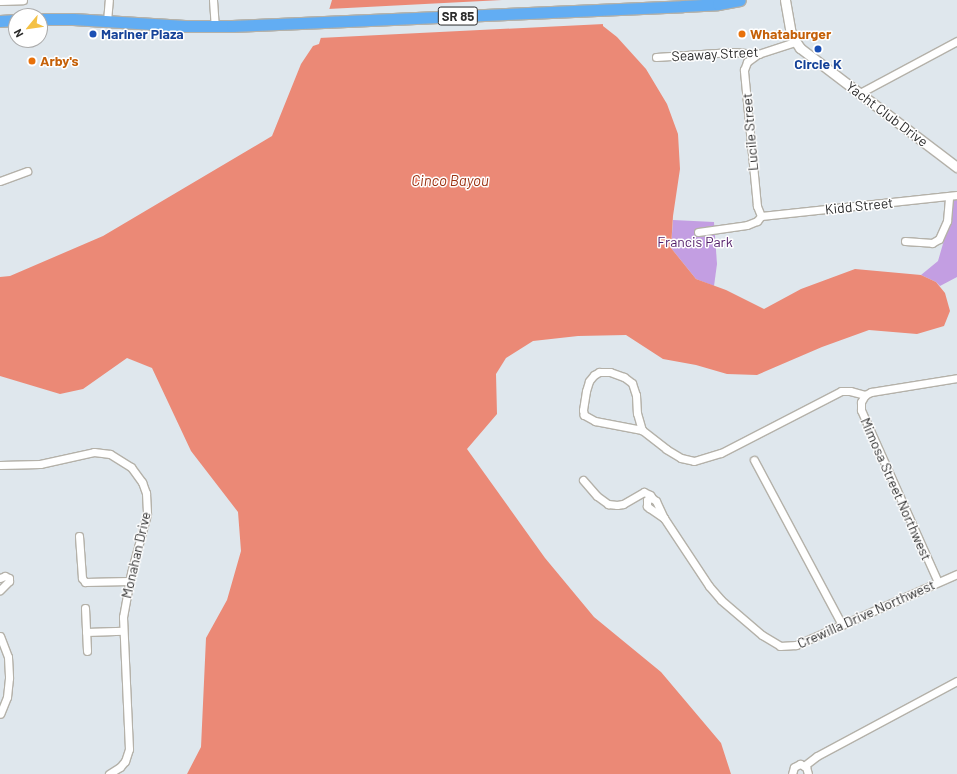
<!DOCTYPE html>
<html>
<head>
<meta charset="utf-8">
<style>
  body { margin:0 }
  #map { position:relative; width:957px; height:774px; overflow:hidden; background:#dfe7ed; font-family:Barlow,sans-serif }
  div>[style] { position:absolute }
  .green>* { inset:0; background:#c39ee2 }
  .water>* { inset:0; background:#eb8976 }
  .pier>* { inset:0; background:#dfe7ed }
  .roads { filter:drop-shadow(1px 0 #b4b1a9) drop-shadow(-1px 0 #b4b1a9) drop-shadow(0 1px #b4b1a9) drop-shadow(0 -1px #b4b1a9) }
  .minor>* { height:7px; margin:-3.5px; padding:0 3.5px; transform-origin:3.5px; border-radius:3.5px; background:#fff }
  .secondary>* { height:9px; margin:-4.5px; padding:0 4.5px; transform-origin:4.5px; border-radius:4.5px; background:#fff }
  .trunk>* { height:11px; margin:-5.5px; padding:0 5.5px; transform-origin:5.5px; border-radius:5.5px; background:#62adf3 }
  .dots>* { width:11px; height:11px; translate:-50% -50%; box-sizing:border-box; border:2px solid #fff; border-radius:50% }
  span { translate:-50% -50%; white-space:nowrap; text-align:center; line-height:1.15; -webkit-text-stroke:3px #fff; paint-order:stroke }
  .shield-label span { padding:1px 3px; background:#fff; border:1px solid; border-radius:3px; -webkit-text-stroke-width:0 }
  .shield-label { font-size:13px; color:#2c2c2c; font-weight:700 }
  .transit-label { font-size:14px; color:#164399; font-weight:700 }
  .left { translate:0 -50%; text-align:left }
  .food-label { font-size:14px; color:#c56008; font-weight:700 }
  .street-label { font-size:14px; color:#2c2c2c }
  .park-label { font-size:14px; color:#511d69 }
  .water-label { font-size:15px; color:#9b3212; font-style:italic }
  .north { position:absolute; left:8px; top:8px; width:40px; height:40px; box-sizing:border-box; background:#fff; border:1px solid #ababab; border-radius:50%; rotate:241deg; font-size:11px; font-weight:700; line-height:16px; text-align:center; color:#2c2c2c }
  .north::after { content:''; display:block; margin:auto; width:14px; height:18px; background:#f4c145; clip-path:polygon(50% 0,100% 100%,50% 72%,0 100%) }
</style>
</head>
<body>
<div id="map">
  <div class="green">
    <div style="clip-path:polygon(957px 197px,957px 277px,940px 286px,936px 282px,921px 275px,938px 261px,951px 216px,953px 198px)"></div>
    <div style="clip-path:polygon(673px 220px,714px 222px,717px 264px,714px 286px,696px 279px,671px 248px)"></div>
  </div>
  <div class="water">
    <div style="clip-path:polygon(332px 0,602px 0,603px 26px,617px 37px,646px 69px,667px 104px,678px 134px,680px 169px,673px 216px,671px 248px,696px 279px,726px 290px,764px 309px,801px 289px,855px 269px,921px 275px,936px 282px,945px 293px,950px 311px,944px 326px,917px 334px,869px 330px,822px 347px,757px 375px,727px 374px,696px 365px,663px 359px,626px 335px,578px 336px,533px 341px,506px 358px,496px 374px,497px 414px,467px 449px,545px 558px,594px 617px,661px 672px,721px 743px,731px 774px,187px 774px,201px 747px,206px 638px,227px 600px,241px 551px,238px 512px,191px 451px,152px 368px,127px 358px,83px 389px,60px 394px,0 376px,0 277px,10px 276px,103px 236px,272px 136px,301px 64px,313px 46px,319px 44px)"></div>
  </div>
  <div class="pier">
    <div style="clip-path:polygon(502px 0,604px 0,604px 24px,319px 38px,328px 9px)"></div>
  </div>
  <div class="roads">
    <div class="minor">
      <div style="left:213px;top:0;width:26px;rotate:86deg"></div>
      <div style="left:0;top:1px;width:23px;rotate:-2deg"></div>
      <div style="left:107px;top:21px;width:21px;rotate:-85deg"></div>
      <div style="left:656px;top:57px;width:76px;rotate:-3.8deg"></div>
      <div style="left:732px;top:52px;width:27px;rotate:4deg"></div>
      <div style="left:860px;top:93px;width:110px;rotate:-28.2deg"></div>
      <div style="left:0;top:181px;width:29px;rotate:-20deg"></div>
      <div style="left:761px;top:216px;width:11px;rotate:-112deg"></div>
      <div style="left:757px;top:206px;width:137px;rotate:-95.5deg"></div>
      <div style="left:744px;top:70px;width:9px;rotate:-69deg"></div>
      <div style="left:747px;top:62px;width:14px;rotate:-36deg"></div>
      <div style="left:758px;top:54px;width:40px;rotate:-18deg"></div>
      <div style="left:761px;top:216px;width:197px;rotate:-6.1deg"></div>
      <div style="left:698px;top:232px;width:49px;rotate:-8.1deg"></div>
      <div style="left:747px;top:225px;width:11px;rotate:-22deg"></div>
      <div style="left:757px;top:221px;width:6px;rotate:-51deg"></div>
      <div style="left:905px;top:241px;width:27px;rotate:4deg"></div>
      <div style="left:932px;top:243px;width:8px;rotate:-30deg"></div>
      <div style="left:939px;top:239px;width:20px;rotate:-66deg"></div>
      <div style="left:947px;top:221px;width:25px;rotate:-85deg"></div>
      <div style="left:865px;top:395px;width:8px;rotate:120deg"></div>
      <div style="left:861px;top:402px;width:8px;rotate:90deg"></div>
      <div style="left:861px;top:410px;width:188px;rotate:65.9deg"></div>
      <div style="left:642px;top:430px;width:48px;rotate:-169.2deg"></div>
      <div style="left:595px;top:421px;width:13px;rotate:-151deg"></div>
      <div style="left:584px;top:415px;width:5px;rotate:-101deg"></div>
      <div style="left:583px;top:410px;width:19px;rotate:-81deg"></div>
      <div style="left:586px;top:391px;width:10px;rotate:-73deg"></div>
      <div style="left:589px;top:381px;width:8px;rotate:-50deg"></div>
      <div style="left:594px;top:375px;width:6px;rotate:-31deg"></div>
      <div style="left:599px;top:372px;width:11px"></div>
      <div style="left:610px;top:372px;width:15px;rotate:20deg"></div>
      <div style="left:624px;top:377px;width:10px;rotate:37deg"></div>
      <div style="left:632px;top:383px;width:13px;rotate:72deg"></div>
      <div style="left:636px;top:395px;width:18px;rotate:87deg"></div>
      <div style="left:637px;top:413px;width:18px;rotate:74deg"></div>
      <div style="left:642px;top:430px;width:31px;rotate:38deg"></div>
      <div style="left:666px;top:449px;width:17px;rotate:31deg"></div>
      <div style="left:681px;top:458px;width:13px;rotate:13deg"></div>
      <div style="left:694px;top:461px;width:28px;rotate:-17deg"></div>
      <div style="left:721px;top:453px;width:135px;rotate:-27.3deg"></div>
      <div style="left:841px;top:391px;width:9px"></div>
      <div style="left:850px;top:391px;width:16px;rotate:15deg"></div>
      <div style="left:865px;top:395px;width:7px;rotate:-27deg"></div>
      <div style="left:871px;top:392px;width:87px;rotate:-9.2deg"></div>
      <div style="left:754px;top:460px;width:187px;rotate:61.9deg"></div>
      <div style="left:0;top:465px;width:40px;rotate:-1.4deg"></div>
      <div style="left:40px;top:464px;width:55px;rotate:-12.5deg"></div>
      <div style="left:94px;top:452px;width:16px;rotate:7deg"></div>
      <div style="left:110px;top:454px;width:25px;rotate:32deg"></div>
      <div style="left:131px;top:467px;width:19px;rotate:54deg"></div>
      <div style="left:142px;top:482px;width:12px;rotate:70deg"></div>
      <div style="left:146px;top:493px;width:21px;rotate:87deg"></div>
      <div style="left:147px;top:514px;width:61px;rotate:105.2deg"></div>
      <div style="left:131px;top:573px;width:45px;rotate:100.3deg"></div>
      <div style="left:123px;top:617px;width:132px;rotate:87.4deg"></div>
      <div style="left:129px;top:749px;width:13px;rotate:108deg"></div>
      <div style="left:125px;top:761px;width:8px;rotate:130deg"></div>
      <div style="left:120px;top:767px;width:13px;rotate:148deg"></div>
      <div style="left:583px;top:480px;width:21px;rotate:49deg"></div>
      <div style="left:597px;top:496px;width:14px;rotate:36deg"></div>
      <div style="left:608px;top:504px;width:9px;rotate:6deg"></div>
      <div style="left:617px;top:505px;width:6px;rotate:-9deg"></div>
      <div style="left:623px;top:504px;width:24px;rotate:-30deg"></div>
      <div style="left:644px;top:492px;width:7px;rotate:27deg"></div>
      <div style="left:650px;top:495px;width:4px;rotate:56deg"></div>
      <div style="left:664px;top:518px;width:18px;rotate:-146deg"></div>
      <div style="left:649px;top:508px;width:3px;rotate:-135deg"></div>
      <div style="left:647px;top:506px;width:6px;rotate:-90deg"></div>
      <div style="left:647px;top:500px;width:5px;rotate:-22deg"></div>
      <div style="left:652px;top:498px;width:5px;rotate:37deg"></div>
      <div style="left:656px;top:501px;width:19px;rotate:65deg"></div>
      <div style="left:664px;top:518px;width:82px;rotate:56.5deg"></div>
      <div style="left:709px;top:586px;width:18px;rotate:49deg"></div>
      <div style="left:721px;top:600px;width:54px;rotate:40.5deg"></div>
      <div style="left:762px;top:635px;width:21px;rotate:31deg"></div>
      <div style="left:780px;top:646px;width:16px;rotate:-4deg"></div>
      <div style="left:796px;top:645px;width:176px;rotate:-23.8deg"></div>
      <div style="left:79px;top:536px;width:42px;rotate:85.9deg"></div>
      <div style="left:82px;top:578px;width:5px;rotate:53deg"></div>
      <div style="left:85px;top:582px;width:44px;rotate:-1.3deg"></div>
      <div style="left:0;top:578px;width:5px;rotate:-22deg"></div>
      <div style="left:5px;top:576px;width:4px;rotate:27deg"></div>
      <div style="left:9px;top:578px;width:3px;rotate:90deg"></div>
      <div style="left:9px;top:581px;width:13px;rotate:135deg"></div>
      <div style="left:85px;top:608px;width:43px;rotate:87.3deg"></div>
      <div style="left:86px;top:632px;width:37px;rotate:-2deg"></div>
      <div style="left:0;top:636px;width:22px;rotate:69deg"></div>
      <div style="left:8px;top:657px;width:21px;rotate:87deg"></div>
      <div style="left:9px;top:678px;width:19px;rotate:96deg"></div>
      <div style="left:7px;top:697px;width:18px;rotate:112deg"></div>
      <div style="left:804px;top:766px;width:16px;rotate:-38deg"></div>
      <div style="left:817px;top:756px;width:159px;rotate:-28.2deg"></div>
      <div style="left:792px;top:774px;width:7px;rotate:-74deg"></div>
      <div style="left:794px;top:767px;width:7px;rotate:-27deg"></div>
      <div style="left:800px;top:764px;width:7px;rotate:27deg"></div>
      <div style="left:806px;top:767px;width:7px;rotate:74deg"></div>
    </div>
    <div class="secondary">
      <div style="left:785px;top:0;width:36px;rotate:80deg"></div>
      <div style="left:791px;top:35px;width:16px;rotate:55deg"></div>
      <div style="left:800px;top:48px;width:197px;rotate:37.2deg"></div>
    </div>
    <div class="trunk">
      <div style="left:40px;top:19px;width:33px"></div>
      <div style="left:73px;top:19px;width:112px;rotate:3.6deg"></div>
      <div style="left:185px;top:26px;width:47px"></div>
      <div style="left:232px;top:26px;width:451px;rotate:-2.5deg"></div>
      <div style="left:683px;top:6px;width:35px;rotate:-3deg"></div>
      <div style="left:718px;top:4px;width:22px;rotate:-10deg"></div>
      <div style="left:0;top:21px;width:16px;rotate:-4deg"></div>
    </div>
  </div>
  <div class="dots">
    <div style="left:93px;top:34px;background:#1a4fb4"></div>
    <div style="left:742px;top:34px;background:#e8710a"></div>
    <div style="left:818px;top:49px;background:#1a4fb4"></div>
    <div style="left:32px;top:61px;background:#e8710a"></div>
  </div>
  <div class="shield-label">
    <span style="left:458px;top:16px">SR 85</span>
  </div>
  <div class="transit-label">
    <span class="left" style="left:101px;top:34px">Mariner Plaza</span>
    <span style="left:818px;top:64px">Circle K</span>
  </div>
  <div class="food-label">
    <span class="left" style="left:750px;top:34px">Whataburger</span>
    <span class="left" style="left:40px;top:61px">Arby's</span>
  </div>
  <div class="street-label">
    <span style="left:715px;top:54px;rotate:-3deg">Seaway Street</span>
    <span style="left:887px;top:114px;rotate:37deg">Yacht Club Drive</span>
    <span style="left:750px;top:132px;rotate:-95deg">Lucile Street</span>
    <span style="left:859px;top:206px;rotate:-6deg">Kidd Street</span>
    <span style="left:896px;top:489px;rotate:66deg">Mimosa Street Northwest</span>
    <span style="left:136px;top:555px;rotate:-77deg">Monahan Drive</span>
    <span style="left:866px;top:614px;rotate:-24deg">Crewilla Drive Northwest</span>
  </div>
  <div class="park-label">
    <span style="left:695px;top:242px">Francis Park</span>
  </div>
  <div class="water-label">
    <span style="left:450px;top:181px">Cinco Bayou</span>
  </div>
  <div class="north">N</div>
</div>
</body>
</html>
